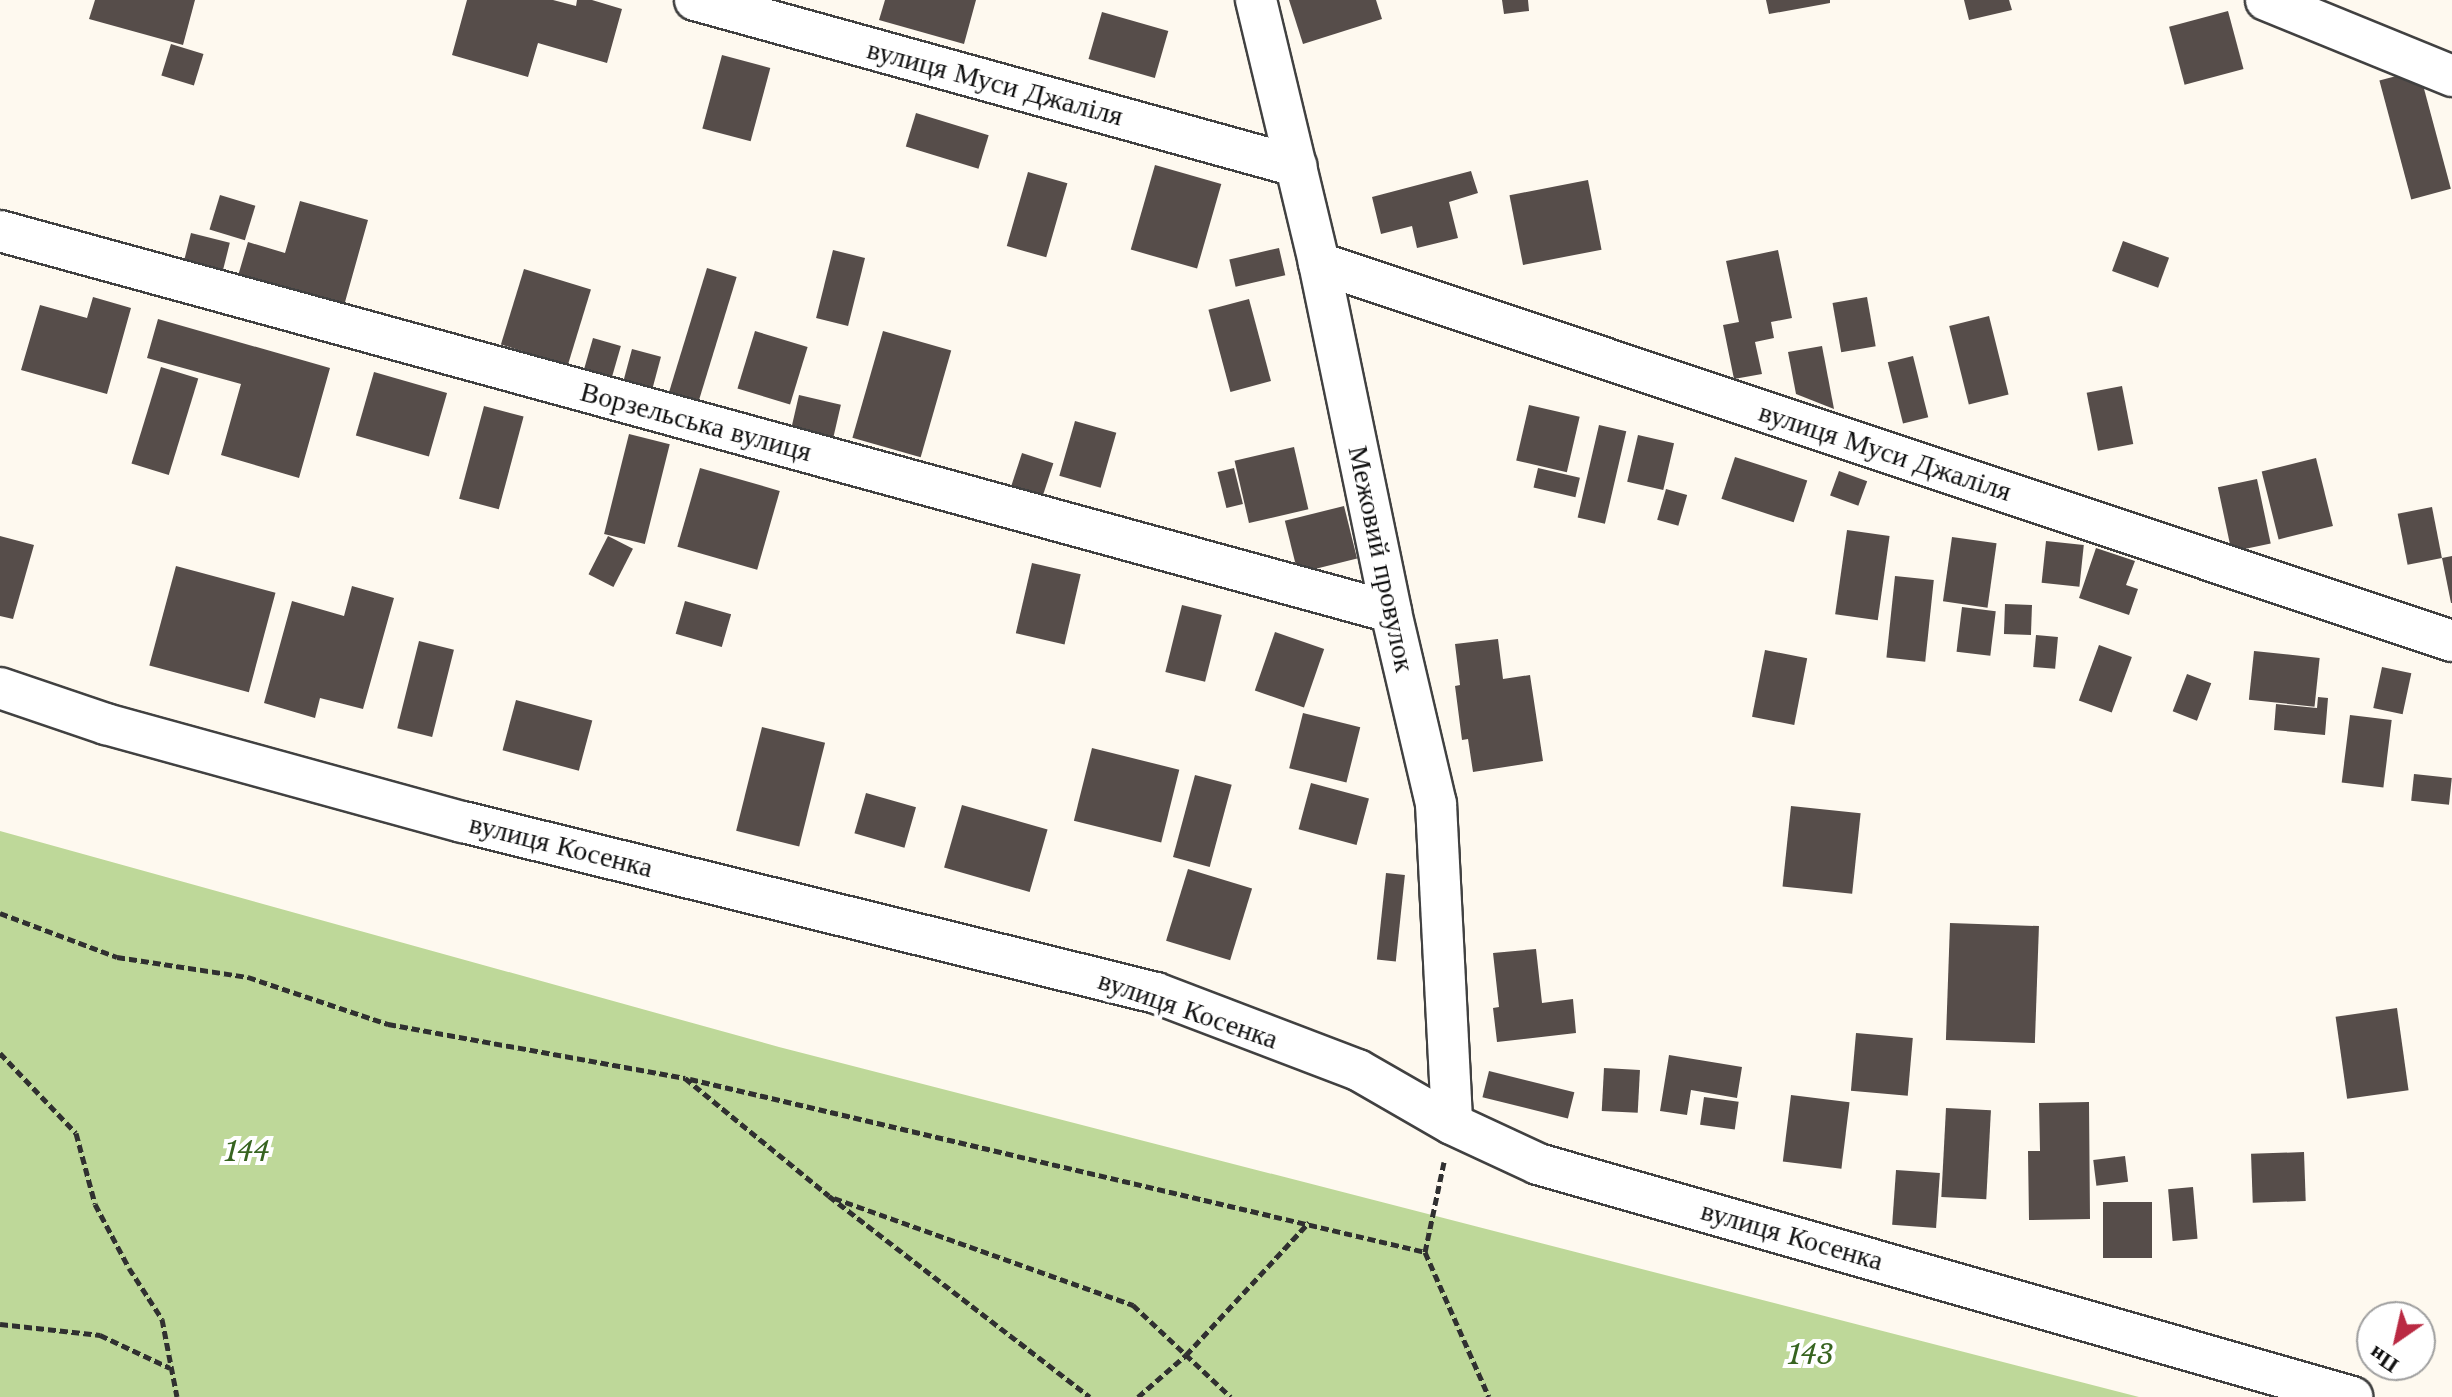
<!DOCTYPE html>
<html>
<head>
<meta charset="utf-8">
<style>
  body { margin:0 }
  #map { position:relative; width:2452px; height:1397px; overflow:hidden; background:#fef9ef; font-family:"Libre Baskerville",serif }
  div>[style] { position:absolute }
  .forest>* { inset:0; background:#bed899 }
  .building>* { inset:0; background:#564d4a; transform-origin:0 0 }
  .path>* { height:5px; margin-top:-2.5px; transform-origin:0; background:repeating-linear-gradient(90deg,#303030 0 8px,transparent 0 12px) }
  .roads { filter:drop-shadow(2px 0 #414141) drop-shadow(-2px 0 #414141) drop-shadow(0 2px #414141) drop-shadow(0 -2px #414141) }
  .street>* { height:40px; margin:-20px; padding:0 20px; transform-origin:20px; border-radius:20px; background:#fff }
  span { translate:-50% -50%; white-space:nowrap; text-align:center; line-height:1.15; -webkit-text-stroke:8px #fff; paint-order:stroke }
  .street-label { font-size:28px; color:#0e0e0e }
  .park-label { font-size:28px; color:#376420; font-style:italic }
  .north { position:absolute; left:2356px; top:1301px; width:80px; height:80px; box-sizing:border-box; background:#fff; border:2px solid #9f9f9f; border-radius:50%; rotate:214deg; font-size:22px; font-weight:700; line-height:32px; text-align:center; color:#0e0e0e }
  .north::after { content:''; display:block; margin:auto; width:28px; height:36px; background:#ba2a43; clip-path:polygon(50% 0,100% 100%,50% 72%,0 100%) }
</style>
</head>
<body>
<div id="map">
  <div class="forest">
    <div style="clip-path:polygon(0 831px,779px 1047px,2139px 1397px,0 1397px)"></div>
  </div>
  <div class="building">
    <div style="clip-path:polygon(95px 0,195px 0,183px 45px,89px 19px)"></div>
    <div style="clip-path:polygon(467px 0,553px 0,576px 6px,577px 0,592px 0,622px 9px,607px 63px,538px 43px,528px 77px,452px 55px)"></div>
    <div style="clip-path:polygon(885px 0,976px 0,964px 44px,879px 20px)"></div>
    <div style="clip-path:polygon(1289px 0,1376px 0,1382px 19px,1303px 44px)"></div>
    <div style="clip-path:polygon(1502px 0,1528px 0,1529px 11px,1504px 14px)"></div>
    <div style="clip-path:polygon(1766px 0,1830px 0,1830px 3px,1769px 14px)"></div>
    <div style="clip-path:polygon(1964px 0,2009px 0,2012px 10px,1969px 20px)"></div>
    <div style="left:2228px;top:11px;width:60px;height:61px;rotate:75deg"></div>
    <div style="left:1102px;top:12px;width:69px;height:49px;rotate:16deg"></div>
    <div style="left:171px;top:44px;width:34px;height:33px;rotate:17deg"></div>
    <div style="left:722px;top:55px;width:50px;height:76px;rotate:15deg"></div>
    <div style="left:2419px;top:70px;width:123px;height:41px;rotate:75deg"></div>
    <div style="left:916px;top:113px;width:76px;height:35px;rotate:17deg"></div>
    <div style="left:1155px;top:165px;width:69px;height:88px;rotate:16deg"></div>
    <div style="clip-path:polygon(1471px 171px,1478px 193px,1449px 202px,1458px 238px,1417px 248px,1412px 226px,1381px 234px,1372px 197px)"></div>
    <div style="left:1028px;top:172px;width:41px;height:77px;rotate:16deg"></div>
    <div style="left:1588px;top:180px;width:71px;height:80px;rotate:79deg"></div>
    <div style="left:220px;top:195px;width:37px;height:36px;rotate:17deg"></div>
    <div style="clip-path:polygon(300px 201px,368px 220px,340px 320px,235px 286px,248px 242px,285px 253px)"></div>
    <div style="left:191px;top:233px;width:40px;height:42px;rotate:14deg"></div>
    <div style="left:2123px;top:241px;width:49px;height:32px;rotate:20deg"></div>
    <div style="left:1279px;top:248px;width:28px;height:51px;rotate:77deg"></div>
    <div style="left:833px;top:250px;width:33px;height:70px;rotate:14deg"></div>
    <div style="clip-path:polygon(1778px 250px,1792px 318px,1771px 322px,1774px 338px,1755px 342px,1762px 374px,1734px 379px,1723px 325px,1739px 322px,1726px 261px)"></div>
    <div style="left:707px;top:268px;width:31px;height:131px;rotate:17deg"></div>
    <div style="left:524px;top:269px;width:70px;height:79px;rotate:17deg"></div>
    <div style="clip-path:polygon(93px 297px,131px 308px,107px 394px,21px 370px,40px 305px,87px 318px)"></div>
    <div style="left:1867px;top:297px;width:50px;height:35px;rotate:80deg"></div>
    <div style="left:1249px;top:299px;width:85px;height:42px;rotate:75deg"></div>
    <div style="left:1989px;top:316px;width:81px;height:41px;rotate:76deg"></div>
    <div style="clip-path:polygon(158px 319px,330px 368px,299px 478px,221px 455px,241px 384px,147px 358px)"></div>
    <div style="left:755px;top:331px;width:55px;height:60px;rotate:17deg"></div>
    <div style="left:883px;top:331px;width:71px;height:111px;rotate:16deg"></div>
    <div style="left:593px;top:338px;width:29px;height:38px;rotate:16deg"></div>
    <div style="clip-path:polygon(1822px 346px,1834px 409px,1796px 394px,1788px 352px)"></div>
    <div style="left:632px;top:349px;width:30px;height:37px;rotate:15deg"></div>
    <div style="left:1913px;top:356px;width:63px;height:26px;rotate:76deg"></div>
    <div style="left:161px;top:367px;width:39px;height:101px;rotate:17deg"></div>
    <div style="left:374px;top:372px;width:76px;height:66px;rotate:16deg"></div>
    <div style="left:2122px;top:386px;width:59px;height:36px;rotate:79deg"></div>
    <div style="left:799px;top:395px;width:43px;height:37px;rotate:13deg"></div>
    <div style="left:1529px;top:405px;width:52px;height:57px;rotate:13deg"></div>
    <div style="left:484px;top:406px;width:41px;height:96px;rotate:15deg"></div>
    <div style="left:1075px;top:421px;width:43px;height:57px;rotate:16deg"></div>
    <div style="left:1599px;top:425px;width:28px;height:95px;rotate:13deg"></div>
    <div style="left:629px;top:434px;width:42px;height:103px;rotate:14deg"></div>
    <div style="left:1638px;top:435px;width:37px;height:48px;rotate:13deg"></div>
    <div style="left:1294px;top:447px;width:64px;height:61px;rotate:77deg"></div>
    <div style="left:1022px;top:453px;width:33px;height:41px;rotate:18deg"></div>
    <div style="left:1735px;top:457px;width:76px;height:44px;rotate:18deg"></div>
    <div style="left:2316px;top:458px;width:70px;height:56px;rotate:76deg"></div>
    <div style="left:700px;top:468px;width:83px;height:82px;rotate:16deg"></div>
    <div style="left:1234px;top:468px;width:37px;height:17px;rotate:76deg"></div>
    <div style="left:1538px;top:468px;width:43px;height:20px;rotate:13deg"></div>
    <div style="left:1839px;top:471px;width:30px;height:26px;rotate:20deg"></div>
    <div style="left:2257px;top:479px;width:66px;height:40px;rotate:78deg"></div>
    <div style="left:1666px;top:489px;width:22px;height:32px;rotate:16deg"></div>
    <div style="left:1344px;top:506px;width:54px;height:61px;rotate:76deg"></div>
    <div style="left:2432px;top:507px;width:52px;height:35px;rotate:79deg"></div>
    <div style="left:1847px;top:530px;width:43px;height:85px;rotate:8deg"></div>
    <div style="clip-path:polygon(0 536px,34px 545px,13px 619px,0 616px)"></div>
    <div style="left:608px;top:536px;width:28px;height:43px;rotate:27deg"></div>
    <div style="left:1952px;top:537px;width:45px;height:65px;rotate:8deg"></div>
    <div style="left:2046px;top:541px;width:38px;height:42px;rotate:6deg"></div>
    <div style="clip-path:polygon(2096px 548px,2135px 561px,2126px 585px,2138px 589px,2129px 615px,2079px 598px)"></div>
    <div style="clip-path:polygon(2452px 556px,2452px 603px,2451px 603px,2442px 558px)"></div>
    <div style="left:1032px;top:563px;width:50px;height:72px;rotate:13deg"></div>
    <div style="left:176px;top:566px;width:103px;height:103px;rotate:15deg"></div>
    <div style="left:1895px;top:576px;width:39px;height:82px;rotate:6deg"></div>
    <div style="clip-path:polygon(352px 586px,394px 598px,363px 709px,320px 698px,315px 718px,264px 703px,292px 601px,344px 616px)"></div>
    <div style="left:685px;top:601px;width:48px;height:34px;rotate:16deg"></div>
    <div style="left:2005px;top:604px;width:27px;height:30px;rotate:2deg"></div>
    <div style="left:1182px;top:605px;width:41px;height:69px;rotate:14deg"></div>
    <div style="left:1962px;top:607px;width:34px;height:45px;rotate:7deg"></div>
    <div style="left:1275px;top:632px;width:52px;height:62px;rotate:19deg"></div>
    <div style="left:2036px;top:635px;width:22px;height:32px;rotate:5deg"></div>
    <div style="clip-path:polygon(1498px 639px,1503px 679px,1530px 675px,1543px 761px,1473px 772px,1468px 739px,1462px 740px,1455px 686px,1460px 685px,1455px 644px)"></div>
    <div style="left:419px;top:641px;width:36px;height:90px;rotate:14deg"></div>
    <div style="left:2099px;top:645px;width:35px;height:59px;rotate:20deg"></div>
    <div style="left:1765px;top:650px;width:43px;height:68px;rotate:11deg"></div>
    <div style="left:2254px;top:651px;width:66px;height:49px;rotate:6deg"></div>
    <div style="left:2382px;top:667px;width:30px;height:42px;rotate:12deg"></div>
    <div style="left:2187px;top:674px;width:26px;height:40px;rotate:21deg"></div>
    <div style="clip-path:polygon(2318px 697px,2328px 698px,2325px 735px,2274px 730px,2276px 704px,2317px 708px)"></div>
    <div style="left:516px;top:700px;width:79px;height:52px;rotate:15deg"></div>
    <div style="left:1303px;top:713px;width:59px;height:57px;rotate:14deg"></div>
    <div style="left:2350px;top:715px;width:42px;height:68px;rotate:7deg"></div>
    <div style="left:762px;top:727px;width:65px;height:107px;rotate:14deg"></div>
    <div style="left:1092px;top:748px;width:90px;height:75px;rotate:14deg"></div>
    <div style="left:2414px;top:774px;width:38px;height:27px;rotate:6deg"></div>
    <div style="left:1195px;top:775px;width:38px;height:85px;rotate:15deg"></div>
    <div style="left:1311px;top:783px;width:60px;height:48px;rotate:15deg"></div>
    <div style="left:866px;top:793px;width:52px;height:42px;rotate:16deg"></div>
    <div style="left:962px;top:805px;width:89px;height:65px;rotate:16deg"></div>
    <div style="left:1791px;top:806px;width:70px;height:81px;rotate:6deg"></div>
    <div style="left:1188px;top:869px;width:67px;height:75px;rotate:17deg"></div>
    <div style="left:1386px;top:873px;width:19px;height:87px;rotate:6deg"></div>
    <div style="left:1950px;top:923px;width:89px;height:117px;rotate:2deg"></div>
    <div style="clip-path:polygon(1536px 949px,1542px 1003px,1573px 999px,1576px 1033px,1497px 1042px,1493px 1008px,1499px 1007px,1493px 953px)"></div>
    <div style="left:2397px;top:1008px;width:83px;height:62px;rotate:82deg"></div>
    <div style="left:1856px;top:1033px;width:57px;height:58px;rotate:5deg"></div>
    <div style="clip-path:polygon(1669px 1055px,1742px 1067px,1737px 1098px,1691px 1090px,1687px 1115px,1660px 1111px)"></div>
    <div style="left:1604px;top:1068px;width:36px;height:43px;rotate:3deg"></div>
    <div style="left:1489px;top:1071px;width:88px;height:27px;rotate:14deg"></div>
    <div style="left:1791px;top:1095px;width:59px;height:67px;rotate:7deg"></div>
    <div style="left:1704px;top:1097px;width:35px;height:28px;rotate:8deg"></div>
    <div style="clip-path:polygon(2089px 1102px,2090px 1219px,2029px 1220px,2028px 1151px,2040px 1151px,2039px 1103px)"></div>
    <div style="left:1946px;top:1108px;width:45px;height:89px;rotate:3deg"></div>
    <div style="left:2304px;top:1152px;width:49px;height:53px;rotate:88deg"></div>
    <div style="left:2125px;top:1156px;width:26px;height:32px;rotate:83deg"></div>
    <div style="left:1896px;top:1170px;width:44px;height:55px;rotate:4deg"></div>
    <div style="left:2193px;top:1187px;width:52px;height:25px;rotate:85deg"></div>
    <div style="left:2103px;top:1202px;width:49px;height:56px"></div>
  </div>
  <div class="path">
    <div style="left:0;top:913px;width:125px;rotate:20.6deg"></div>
    <div style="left:117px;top:957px;width:133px;rotate:8.7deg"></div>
    <div style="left:248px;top:977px;width:148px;rotate:18.6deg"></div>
    <div style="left:388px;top:1024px;width:302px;rotate:10.3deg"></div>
    <div style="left:685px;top:1078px;width:186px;rotate:39.3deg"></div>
    <div style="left:829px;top:1196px;width:329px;rotate:37.6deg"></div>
    <div style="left:0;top:1053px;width:110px;rotate:46.5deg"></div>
    <div style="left:76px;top:1133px;width:73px;rotate:75deg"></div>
    <div style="left:95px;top:1204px;width:72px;rotate:62deg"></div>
    <div style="left:129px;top:1268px;width:61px;rotate:57.1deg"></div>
    <div style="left:162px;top:1319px;width:79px;rotate:79.1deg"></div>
    <div style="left:690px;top:1079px;width:755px;rotate:13.24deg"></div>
    <div style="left:1444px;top:1162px;width:92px;rotate:101.9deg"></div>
    <div style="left:1425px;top:1252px;width:158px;rotate:66.2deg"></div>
    <div style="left:834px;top:1198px;width:318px;rotate:19.7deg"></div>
    <div style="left:1133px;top:1305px;width:134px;rotate:43.2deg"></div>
    <div style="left:0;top:1324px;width:101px;rotate:6.3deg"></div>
    <div style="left:100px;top:1335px;width:77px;rotate:25.2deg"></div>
    <div style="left:1138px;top:1397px;width:64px;rotate:-41.2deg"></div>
    <div style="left:1186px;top:1355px;width:181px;rotate:-47.2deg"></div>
  </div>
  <div class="roads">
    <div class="street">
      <div style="left:695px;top:0;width:624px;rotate:15.44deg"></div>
      <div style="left:1256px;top:0;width:270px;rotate:76.5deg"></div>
      <div style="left:1319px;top:263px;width:356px;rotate:78.3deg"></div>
      <div style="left:1391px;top:612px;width:197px;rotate:76.8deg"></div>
      <div style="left:1436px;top:804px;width:320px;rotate:87.1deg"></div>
      <div style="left:2266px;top:0;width:201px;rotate:22.2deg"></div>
      <div style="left:0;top:231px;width:1442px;rotate:15.32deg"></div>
      <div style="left:1319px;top:263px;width:1194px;rotate:18.45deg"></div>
      <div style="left:0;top:688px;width:112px;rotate:18.8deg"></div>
      <div style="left:106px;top:724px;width:370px;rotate:15.4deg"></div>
      <div style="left:463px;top:822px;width:714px;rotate:13.86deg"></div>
      <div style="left:1156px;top:993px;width:216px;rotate:20.9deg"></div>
      <div style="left:1358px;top:1070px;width:108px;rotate:29.9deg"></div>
      <div style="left:1452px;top:1124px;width:95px;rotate:24.9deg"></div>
      <div style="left:1538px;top:1164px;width:847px;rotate:15.97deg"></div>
    </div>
  </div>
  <div class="street-label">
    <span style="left:995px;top:83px;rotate:15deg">вулиця Муси Джаліля</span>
    <span style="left:696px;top:422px;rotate:15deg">Ворзельська вулиця</span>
    <span style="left:1885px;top:452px;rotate:18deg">вулиця Муси Джаліля</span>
    <span style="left:1381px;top:559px;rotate:78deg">Межовий провулок</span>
    <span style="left:561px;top:846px;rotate:14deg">вулиця Косенка</span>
    <span style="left:1188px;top:1010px;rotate:19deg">вулиця Косенка</span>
    <span style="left:1792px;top:1236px;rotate:16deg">вулиця Косенка</span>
  </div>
  <div class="park-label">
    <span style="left:247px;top:1152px">144</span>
    <span style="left:1811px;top:1355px">143</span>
  </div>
  <div class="north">Пн</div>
</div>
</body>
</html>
